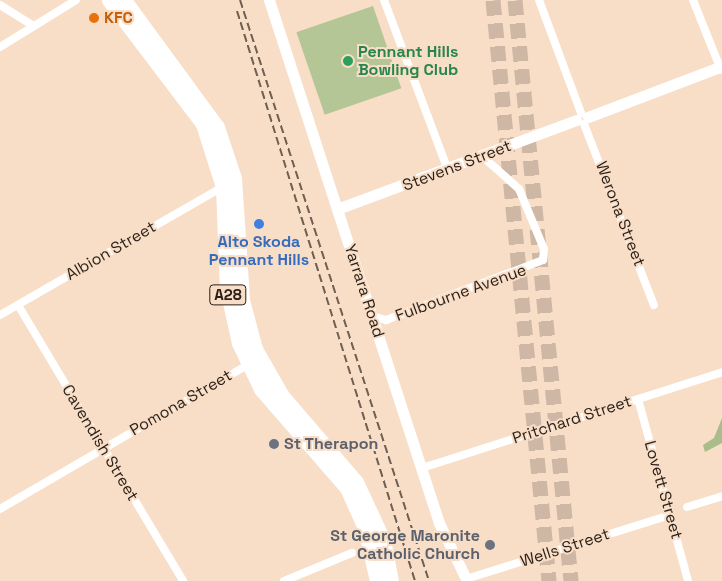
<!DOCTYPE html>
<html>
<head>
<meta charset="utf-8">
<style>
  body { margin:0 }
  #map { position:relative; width:722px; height:581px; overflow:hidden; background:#f8ddc7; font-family:"Space Grotesk",sans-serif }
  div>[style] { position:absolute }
  .green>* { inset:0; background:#b4c696; transform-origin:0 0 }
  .forest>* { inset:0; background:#a9bc89 }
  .highway-tunnel>* { height:15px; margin-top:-7.5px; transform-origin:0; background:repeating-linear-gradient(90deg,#ceb7a4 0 15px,transparent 0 23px) }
  .street>* { height:8px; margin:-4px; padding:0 4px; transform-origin:4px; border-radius:4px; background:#fff }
  .secondary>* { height:11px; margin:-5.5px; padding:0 5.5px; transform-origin:5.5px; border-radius:5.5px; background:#fff }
  .highway>* { height:15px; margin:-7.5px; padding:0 7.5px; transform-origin:7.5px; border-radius:7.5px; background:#fff }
  .rail>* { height:2px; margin-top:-1px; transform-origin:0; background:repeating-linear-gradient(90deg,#6f5f52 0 8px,transparent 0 12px) }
  .dots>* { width:14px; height:14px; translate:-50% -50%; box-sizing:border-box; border:2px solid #f8ddc7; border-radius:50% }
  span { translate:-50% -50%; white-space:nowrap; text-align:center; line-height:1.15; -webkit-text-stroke:4px #f8ddc7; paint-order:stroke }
  .shield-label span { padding:1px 4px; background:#f8ddc7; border:1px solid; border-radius:4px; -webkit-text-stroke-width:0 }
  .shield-label { font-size:15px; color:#281e16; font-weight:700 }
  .food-label { font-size:16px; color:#c56008; font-weight:700 }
  .left { translate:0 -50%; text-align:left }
  .leisure-label { font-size:16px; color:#27864d; font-weight:700 }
  .street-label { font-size:16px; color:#281e16 }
  .shop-label { font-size:16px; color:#366cbe; font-weight:700 }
  .worship-label { font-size:16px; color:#5b616d; font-weight:700 }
  .right { translate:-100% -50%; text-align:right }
</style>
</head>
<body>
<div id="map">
  <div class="green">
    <div style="left:373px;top:6px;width:87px;height:81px;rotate:71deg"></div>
  </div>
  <div class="forest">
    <div style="clip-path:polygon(722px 418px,722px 443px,705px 452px,703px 445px,714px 438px)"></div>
  </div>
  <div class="highway-tunnel">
    <div style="left:493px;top:0;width:584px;rotate:84.49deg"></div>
    <div style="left:515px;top:0;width:584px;rotate:84.49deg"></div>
  </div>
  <div class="street">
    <div style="left:384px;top:0;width:182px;rotate:69.4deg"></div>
    <div style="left:539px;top:0;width:121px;rotate:69.6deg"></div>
    <div style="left:693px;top:0;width:75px;rotate:68.2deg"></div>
    <div style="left:0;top:5px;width:40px;rotate:32deg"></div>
    <div style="left:0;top:47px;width:89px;rotate:-31.7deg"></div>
    <div style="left:584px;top:124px;width:194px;rotate:68.9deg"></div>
    <div style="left:18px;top:305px;width:322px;rotate:59.1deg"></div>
    <div style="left:0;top:315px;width:257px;rotate:-29.9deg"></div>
    <div style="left:372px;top:316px;width:15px;rotate:16deg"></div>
    <div style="left:386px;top:320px;width:168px;rotate:-20.9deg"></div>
    <div style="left:543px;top:260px;width:11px;rotate:-85deg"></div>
    <div style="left:544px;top:249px;width:65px;rotate:-112.6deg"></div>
    <div style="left:519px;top:189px;width:50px;rotate:-138.3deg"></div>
    <div style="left:638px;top:399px;width:189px;rotate:74.6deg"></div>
    <div style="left:422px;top:468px;width:315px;rotate:-17.7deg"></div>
    <div style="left:687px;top:507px;width:37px;rotate:-17deg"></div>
    <div style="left:0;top:509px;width:290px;rotate:-30.2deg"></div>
    <div style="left:466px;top:579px;width:214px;rotate:-17.4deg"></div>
    <div style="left:284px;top:581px;width:74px;rotate:-22.4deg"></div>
  </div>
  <div class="secondary">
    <div style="left:269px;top:0;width:550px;rotate:71.99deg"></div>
    <div style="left:439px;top:523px;width:64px;rotate:64.2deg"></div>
    <div style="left:588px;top:117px;width:143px;rotate:-20.8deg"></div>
    <div style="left:337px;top:209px;width:255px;rotate:-20.4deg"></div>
  </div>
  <div class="highway">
    <div style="left:109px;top:0;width:156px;rotate:52.8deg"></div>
    <div style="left:203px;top:124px;width:66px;rotate:72.4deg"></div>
    <div style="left:223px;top:187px;width:102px;rotate:87.8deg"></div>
    <div style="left:227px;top:289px;width:55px;rotate:77.5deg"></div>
    <div style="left:239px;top:343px;width:51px;rotate:64.4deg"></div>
    <div style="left:261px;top:389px;width:131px;rotate:49deg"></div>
    <div style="left:347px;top:488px;width:44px;rotate:65.8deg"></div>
    <div style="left:365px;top:528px;width:54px;rotate:77.2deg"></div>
    <div style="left:124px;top:0;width:157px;rotate:53.8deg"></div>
    <div style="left:217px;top:127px;width:54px;rotate:71.6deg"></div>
    <div style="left:234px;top:178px;width:122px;rotate:86.2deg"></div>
    <div style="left:242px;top:300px;width:51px;rotate:75.1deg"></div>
    <div style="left:255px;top:349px;width:54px;rotate:60.1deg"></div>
    <div style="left:282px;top:396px;width:113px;rotate:49.3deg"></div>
    <div style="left:356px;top:482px;width:64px;rotate:65deg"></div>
    <div style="left:383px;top:540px;width:42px;rotate:79deg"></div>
  </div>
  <div class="rail">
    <div style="left:240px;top:0;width:611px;rotate:71.98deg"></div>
    <div style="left:237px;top:11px;width:597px;rotate:72.66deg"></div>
  </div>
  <div class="dots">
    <div style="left:94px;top:18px;background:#e8710a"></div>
    <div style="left:348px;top:61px;background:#2e9e5b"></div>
    <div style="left:259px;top:224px;background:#3f7fe0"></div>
    <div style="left:274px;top:444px;background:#6b7280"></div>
    <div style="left:490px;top:545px;background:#6b7280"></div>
  </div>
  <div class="shield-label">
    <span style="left:228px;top:295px">A28</span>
  </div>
  <div class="food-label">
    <span class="left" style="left:104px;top:18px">KFC</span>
  </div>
  <div class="leisure-label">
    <span class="left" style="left:358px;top:61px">Pennant Hills<br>Bowling Club</span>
  </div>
  <div class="street-label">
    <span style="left:457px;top:166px;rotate:-21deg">Stevens Street</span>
    <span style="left:620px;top:214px;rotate:69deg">Werona Street</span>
    <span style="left:111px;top:251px;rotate:-30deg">Albion Street</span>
    <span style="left:364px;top:291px;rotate:72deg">Yarrara Road</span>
    <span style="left:461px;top:293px;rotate:-20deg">Fulbourne Avenue</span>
    <span style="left:181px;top:403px;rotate:-30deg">Pomona Street</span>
    <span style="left:572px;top:420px;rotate:-18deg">Pritchard Street</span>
    <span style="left:100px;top:443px;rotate:59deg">Cavendish Street</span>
    <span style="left:663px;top:490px;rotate:74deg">Lovett Street</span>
    <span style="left:565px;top:548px;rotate:-18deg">Wells Street</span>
  </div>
  <div class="shop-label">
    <span style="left:259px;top:251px">Alto Skoda<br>Pennant Hills</span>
  </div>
  <div class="worship-label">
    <span class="left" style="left:284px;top:444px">St Therapon</span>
    <span class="right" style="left:480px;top:545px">St George Maronite<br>Catholic Church</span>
  </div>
</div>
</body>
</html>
